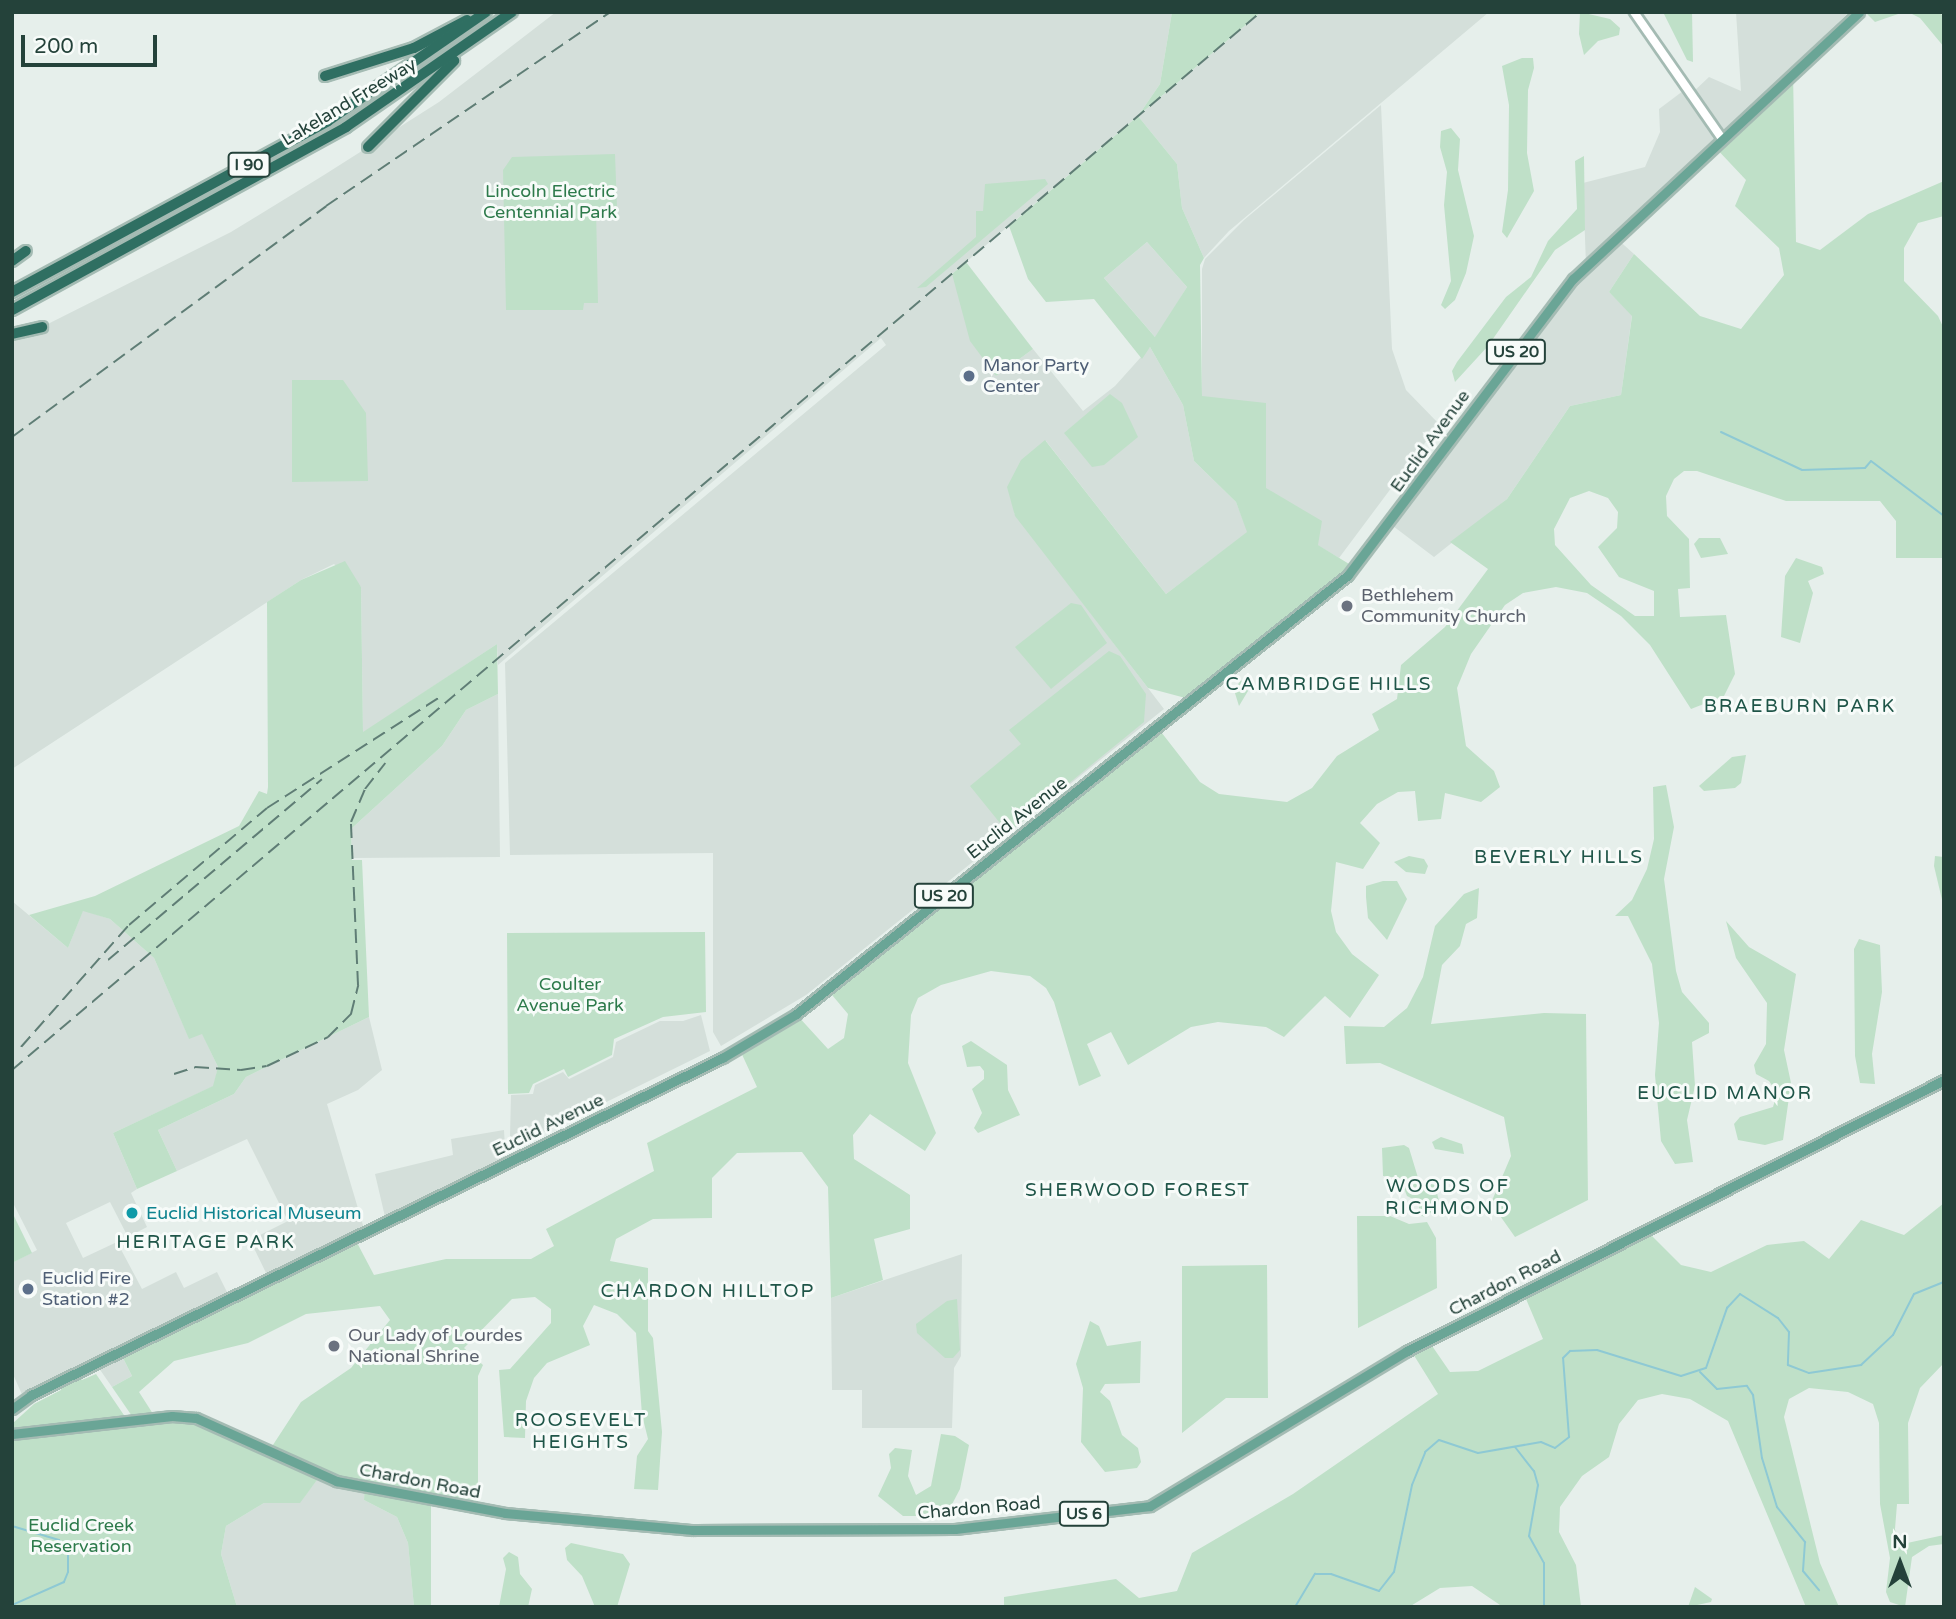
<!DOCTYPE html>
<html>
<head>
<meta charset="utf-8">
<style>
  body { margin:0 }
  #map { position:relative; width:1956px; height:1619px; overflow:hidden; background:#e6efeb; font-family:"Varela Round",sans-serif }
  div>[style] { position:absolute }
  .built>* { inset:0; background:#d4dfda }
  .green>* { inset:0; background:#bfe0c8 }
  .stream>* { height:2px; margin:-1px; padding:0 1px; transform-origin:1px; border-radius:1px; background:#8ec9d4 }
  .roads { filter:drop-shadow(2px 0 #a4bbb3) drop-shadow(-2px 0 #a4bbb3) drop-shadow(0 2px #a4bbb3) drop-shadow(0 -2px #a4bbb3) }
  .secondary>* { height:8px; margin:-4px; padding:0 4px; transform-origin:4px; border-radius:4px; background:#fff }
  .primary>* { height:9px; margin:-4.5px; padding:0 4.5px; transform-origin:4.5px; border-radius:4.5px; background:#6aa596 }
  .highway>* { height:10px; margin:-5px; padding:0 5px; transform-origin:5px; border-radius:5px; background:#2f6f62 }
  .rail>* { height:2px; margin-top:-1px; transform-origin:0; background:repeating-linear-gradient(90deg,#5f7d75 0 14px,transparent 0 21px) }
  .dots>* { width:19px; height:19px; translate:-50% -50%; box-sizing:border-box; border:4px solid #f7fbf9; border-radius:50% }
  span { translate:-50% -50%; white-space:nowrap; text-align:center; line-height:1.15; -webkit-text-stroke:6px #f7fbf9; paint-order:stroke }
  .shield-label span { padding:2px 5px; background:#f7fbf9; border:2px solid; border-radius:5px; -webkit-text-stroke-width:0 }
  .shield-label { font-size:16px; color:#24423a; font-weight:700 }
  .street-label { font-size:18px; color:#24423a }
  .park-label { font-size:18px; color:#2d7a4b }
  .service-label { font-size:18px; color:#4e5e75 }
  .left { translate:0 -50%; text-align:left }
  .worship-label { font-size:18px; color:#5b616d }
  .culture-label { font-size:18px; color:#0d838f }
  .neighbourhood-label { font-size:19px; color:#1f5548; letter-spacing:2px }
  .frame { position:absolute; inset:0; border:14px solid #24423a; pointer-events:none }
  .north { position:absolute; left:1865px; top:1528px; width:70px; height:70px; -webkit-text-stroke:5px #f7fbf9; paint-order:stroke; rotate:0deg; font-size:19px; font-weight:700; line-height:28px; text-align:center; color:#24423a }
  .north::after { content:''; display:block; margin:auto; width:24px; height:32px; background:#24423a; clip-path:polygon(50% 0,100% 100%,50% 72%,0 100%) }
  .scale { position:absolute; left:21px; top:35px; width:136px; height:32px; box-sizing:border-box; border:4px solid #24423a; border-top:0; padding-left:9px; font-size:21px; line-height:24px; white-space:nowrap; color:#24423a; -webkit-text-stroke:5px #f7fbf9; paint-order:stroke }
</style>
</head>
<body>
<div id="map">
  <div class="built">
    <div style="clip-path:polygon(556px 12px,1172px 12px,1160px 84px,1138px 116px,1261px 12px,1489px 12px,1229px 231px,1204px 258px,1182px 208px,1177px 164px,1138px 116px,952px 274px,996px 376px,1033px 349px,1083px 411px,1115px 386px,1150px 347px,1183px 405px,1194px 461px,1236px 502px,1248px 532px,1166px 594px,1046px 441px,1014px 513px,1164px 709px,806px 995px,721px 1046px,713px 1032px,713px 853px,510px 855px,505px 663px,886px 345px,881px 338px,498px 665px,497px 644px,363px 733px,361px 587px,334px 564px,301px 580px,12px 769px,12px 342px,231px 232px,324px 175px,439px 102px)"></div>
    <div style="clip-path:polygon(1736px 12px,1849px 12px,1615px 237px,1634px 254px,1609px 292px,1632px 315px,1621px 395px,1570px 406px,1507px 499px,1434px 557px,1389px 523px,1586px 265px,1583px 183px,1645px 167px,1660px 132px,1659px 109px,1687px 88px,1691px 94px,1709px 77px,1741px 91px)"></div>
    <div style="clip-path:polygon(1381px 105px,1392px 349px,1406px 390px,1439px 424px,1339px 558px,1261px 511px,1202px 397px,1202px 269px,1205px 259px,1244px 220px)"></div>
    <div style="clip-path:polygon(1147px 242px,1187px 287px,1156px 338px,1104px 278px)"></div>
    <div style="clip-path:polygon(498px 694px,500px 857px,352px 858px,351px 829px,442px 746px,466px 710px)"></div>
    <div style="clip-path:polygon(12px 901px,68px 948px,83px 910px,110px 919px,154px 958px,189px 1038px,202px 1033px,218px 1067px,214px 1086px,113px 1133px,137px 1189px,131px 1193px,147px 1227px,128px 1237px,110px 1202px,66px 1223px,83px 1258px,117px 1242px,142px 1289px,176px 1272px,184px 1288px,217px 1272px,230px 1298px,120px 1352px,132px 1376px,112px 1387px,96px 1364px,24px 1399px,12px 1372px,12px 1263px,37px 1250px,12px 1201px)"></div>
    <div style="clip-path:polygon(701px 1015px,710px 1051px,523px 1143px,510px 1136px,511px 1095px,533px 1094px,535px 1085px,563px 1072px,569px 1079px,613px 1057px,616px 1042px,660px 1021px,683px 1021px)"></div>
    <div style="clip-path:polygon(369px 1017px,382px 1070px,358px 1090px,327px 1104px,365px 1232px,269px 1279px,250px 1240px,288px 1221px,247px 1139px,177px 1171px,158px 1130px,234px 1094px,246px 1077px)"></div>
    <div style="clip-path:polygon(504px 1130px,506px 1164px,386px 1221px,375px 1174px,453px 1155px,451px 1139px)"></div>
    <div style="clip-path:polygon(962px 1254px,961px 1356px,954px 1368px,952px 1428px,862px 1428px,862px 1390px,832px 1390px,831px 1298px)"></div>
    <div style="clip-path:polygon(320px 1476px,366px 1485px,364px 1500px,397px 1517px,408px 1543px,414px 1607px,237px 1607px,221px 1554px,226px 1526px,264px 1503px,300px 1502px)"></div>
  </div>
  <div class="green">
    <div style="clip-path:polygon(evenodd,1172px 12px,1261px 12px,1138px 116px,1177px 164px,1182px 208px,1204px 258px,1200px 265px,1202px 396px,1266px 403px,1266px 488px,1322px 521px,1318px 545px,1354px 567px,1193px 700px,1148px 688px,1015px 516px,1007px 487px,1021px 460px,1045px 440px,1166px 594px,1247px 532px,1236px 502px,1194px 461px,1183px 405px,1150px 347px,1142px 359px,1094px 299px,1046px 302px,1028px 279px,1009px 226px,1138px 116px,1160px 84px,1172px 12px,1147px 242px,1187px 287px,1155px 337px,1104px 278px,1147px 242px)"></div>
    <div style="clip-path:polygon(1580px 12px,1610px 19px,1620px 28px,1619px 35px,1598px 41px,1584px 55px,1579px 34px)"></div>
    <div style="clip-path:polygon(1663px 12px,1692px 12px,1693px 62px,1687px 60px)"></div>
    <div style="clip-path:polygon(1904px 12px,1875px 22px,1867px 14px,1868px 12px)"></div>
    <div style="clip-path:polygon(1908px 12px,1939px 12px,1944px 17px,1944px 47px,1920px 18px)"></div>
    <div style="clip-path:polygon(1522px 58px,1533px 58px,1534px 68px,1528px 90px,1527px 153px,1534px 191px,1507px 238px,1502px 232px,1508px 190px,1509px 105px,1502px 66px)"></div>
    <div style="clip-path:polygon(evenodd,1793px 72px,1796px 242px,1820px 250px,1868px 214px,1944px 181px,1944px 216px,1918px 223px,1904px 248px,1904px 281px,1938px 316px,1944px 329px,1944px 558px,1896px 558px,1896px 521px,1880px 501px,1786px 501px,1697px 471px,1684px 471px,1674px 479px,1666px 496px,1667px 516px,1689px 539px,1690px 588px,1678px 589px,1680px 617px,1726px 615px,1735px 674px,1724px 696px,1691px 709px,1650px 645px,1621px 616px,1587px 593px,1556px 587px,1523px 593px,1505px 605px,1471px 654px,1457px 688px,1466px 746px,1494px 771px,1500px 787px,1481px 802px,1445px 793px,1441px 819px,1418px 821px,1415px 791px,1398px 792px,1377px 804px,1360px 823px,1380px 843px,1363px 869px,1336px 862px,1331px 911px,1336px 932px,1352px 954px,1379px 975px,1350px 1018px,1325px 996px,1284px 1037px,1266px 1027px,1218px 1022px,1191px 1027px,1128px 1065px,1111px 1032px,1087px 1044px,1101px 1076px,1079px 1086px,1054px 1002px,1046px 988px,1030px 976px,991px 971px,941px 985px,918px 998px,911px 1015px,908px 1063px,936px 1133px,925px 1151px,870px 1114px,853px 1135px,854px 1159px,910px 1195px,910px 1229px,874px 1239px,883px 1280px,831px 1298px,828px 1187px,802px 1152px,737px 1153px,712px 1178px,712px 1218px,653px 1219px,616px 1239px,610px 1261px,648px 1268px,648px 1331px,653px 1338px,662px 1432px,658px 1490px,634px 1489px,637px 1456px,648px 1439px,642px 1415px,636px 1333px,617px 1314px,594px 1305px,583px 1326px,590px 1345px,547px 1363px,534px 1378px,526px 1401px,525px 1438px,504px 1437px,499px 1370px,510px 1369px,551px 1323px,551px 1309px,535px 1297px,512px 1299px,464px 1348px,483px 1365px,478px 1376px,478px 1508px,431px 1499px,431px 1607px,414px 1607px,408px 1543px,397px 1517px,364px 1500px,365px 1485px,320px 1476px,300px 1503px,264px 1503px,226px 1526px,221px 1554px,237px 1607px,12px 1607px,12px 1424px,34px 1404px,61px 1390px,59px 1381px,78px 1372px,82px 1380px,96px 1374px,130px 1424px,134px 1419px,112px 1387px,132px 1376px,120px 1352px,354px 1237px,374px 1275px,446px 1259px,531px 1259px,554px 1246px,546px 1229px,654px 1171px,647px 1143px,757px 1087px,739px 1048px,796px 1014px,828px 1049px,844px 1038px,848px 1014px,827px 989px,1158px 728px,1200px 782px,1219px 794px,1287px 802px,1312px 788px,1337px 756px,1379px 730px,1372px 714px,1397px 699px,1401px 665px,1445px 627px,1488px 569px,1450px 542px,1507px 499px,1570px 406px,1621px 395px,1632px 316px,1609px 292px,1634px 254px,1700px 316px,1741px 329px,1784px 275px,1779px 248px,1735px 206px,1746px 180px,1713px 145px,1793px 72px,1589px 491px,1608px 498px,1618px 512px,1617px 528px,1598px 547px,1619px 577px,1654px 591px,1654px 616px,1635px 616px,1591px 585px,1555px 545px,1554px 529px,1570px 498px,1589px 491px,1793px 72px,380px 1306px,390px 1320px,351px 1368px,301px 1402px,269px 1451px,181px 1416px,155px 1417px,139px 1392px,174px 1361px,248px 1343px,306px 1314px,380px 1306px)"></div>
    <div style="clip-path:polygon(1451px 128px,1460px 139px,1458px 170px,1474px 236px,1466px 273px,1455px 300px,1445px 309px,1441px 305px,1451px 281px,1444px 205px,1447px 172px,1440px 147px,1441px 131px)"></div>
    <div style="clip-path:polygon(615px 154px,617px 207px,596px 208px,598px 303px,584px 303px,583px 310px,506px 310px,503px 170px,512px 157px)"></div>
    <div style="clip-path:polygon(1584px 156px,1585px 230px,1555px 250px,1488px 346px,1455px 382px,1452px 371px,1457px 362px,1506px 297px,1531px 277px,1548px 241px,1577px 209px,1575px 161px)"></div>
    <div style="clip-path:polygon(1045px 179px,1048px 184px,926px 287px,917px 288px,976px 237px,976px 211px,983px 211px,985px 184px)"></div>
    <div style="clip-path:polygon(966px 262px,1033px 349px,996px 376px,970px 341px,952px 274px)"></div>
    <div style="clip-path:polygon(292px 380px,343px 380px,366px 413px,368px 481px,292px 482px)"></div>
    <div style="clip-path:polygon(1110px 394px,1122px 403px,1138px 437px,1104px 465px,1092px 467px,1064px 433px)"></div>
    <div style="clip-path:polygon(1699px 538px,1720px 538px,1728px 554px,1701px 558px,1694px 544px)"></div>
    <div style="clip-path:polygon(1796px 558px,1822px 567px,1824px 574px,1808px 581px,1813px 593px,1800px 643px,1781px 637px,1785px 576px)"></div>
    <div style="clip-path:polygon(345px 561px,361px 587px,363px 732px,497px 644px,498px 694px,466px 710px,442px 746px,351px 829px,352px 860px,362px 860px,369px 1017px,246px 1077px,234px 1094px,158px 1130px,177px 1171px,137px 1189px,113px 1133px,213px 1086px,218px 1067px,202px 1034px,189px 1039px,154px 958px,110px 919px,83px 911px,68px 948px,29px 915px,95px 896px,239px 826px,259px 791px,267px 794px,268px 787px,267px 602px,301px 580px)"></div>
    <div style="clip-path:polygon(1071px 603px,1081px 605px,1107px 643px,1051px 689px,1015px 647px)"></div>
    <div style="clip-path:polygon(1109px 651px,1120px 656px,1146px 694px,1144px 722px,1008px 833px,970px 786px,1021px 744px,1009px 730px)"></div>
    <div style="clip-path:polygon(1241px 680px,1248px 691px,1239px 706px,1234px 690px)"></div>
    <div style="clip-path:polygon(1746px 755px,1741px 783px,1735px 788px,1704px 791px,1699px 786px,1732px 757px)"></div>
    <div style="clip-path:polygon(1666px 785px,1674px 827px,1664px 879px,1676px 971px,1682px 992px,1709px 1023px,1709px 1033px,1692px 1042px,1695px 1086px,1687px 1120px,1693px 1162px,1675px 1164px,1661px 1141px,1655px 1075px,1659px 1023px,1652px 964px,1628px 916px,1615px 916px,1632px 900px,1647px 869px,1654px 839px,1653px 787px)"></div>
    <div style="clip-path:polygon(1409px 856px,1424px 859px,1428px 866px,1425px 874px,1406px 872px,1394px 862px)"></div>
    <div style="clip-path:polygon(1935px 856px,1944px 857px,1944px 908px,1934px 866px)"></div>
    <div style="clip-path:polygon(1383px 881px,1397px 881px,1407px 899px,1387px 940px,1368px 918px,1366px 897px,1366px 886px)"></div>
    <div style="clip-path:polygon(1479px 888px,1477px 918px,1466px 924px,1460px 946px,1442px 965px,1431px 1024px,1544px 1013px,1586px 1014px,1588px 1200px,1515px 1237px,1491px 1203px,1511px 1156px,1504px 1117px,1380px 1063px,1346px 1064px,1344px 1026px,1384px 1027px,1407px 1008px,1423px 977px,1435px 926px,1464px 894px)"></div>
    <div style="clip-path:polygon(1726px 921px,1749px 947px,1796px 974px,1784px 1050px,1791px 1083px,1783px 1140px,1765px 1145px,1738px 1140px,1734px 1124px,1740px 1117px,1773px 1107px,1777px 1093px,1769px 1081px,1756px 1074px,1754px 1065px,1766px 1044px,1767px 1003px,1736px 958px)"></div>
    <div style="clip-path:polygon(705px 932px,706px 1012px,663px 1017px,614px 1039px,612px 1055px,568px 1077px,564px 1069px,533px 1084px,529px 1093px,508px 1094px,507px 933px)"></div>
    <div style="clip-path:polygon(1859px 939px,1880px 945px,1882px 992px,1872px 1054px,1875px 1084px,1860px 1083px,1855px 1056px,1854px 949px)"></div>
    <div style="clip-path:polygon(971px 1041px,1007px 1065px,1008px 1090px,1020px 1115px,978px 1133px,974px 1128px,982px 1113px,972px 1089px,984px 1079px,984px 1071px,980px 1066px,967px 1067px,962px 1046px)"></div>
    <div style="clip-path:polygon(1441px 1137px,1462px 1144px,1464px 1154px,1435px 1149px,1432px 1142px)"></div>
    <div style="clip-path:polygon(1404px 1145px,1409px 1148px,1419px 1181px,1435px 1185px,1440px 1205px,1425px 1217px,1419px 1215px,1419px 1202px,1407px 1196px,1400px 1178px,1383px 1176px,1382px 1148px)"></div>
    <div style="clip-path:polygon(1944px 1203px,1944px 1363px,1920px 1388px,1908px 1423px,1909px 1504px,1897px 1504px,1895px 1529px,1898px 1545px,1944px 1535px,1944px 1544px,1929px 1546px,1912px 1557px,1905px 1607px,1890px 1602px,1886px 1592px,1890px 1558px,1880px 1504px,1879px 1423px,1873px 1404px,1848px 1392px,1809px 1388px,1789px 1399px,1784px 1417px,1820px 1563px,1839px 1607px,1806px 1607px,1728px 1421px,1690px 1399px,1662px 1394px,1638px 1400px,1619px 1424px,1609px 1457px,1582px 1476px,1560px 1507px,1559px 1532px,1576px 1565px,1581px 1607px,1503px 1607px,1472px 1586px,1440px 1588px,1409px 1607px,1004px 1607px,1004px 1597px,1116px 1579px,1139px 1598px,1177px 1591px,1192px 1553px,1293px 1494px,1438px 1394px,1410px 1349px,1428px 1340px,1450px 1372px,1478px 1371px,1543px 1339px,1523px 1292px,1646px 1230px,1681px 1265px,1711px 1272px,1767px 1245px,1804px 1241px,1829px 1259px,1861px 1220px,1904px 1235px)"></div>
    <div style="clip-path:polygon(12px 1212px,32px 1253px,12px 1263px)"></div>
    <div style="clip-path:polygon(1357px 1216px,1390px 1216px,1409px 1224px,1427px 1222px,1436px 1238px,1437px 1288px,1358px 1328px)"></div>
    <div style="clip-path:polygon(1267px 1265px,1268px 1398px,1226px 1398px,1182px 1433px,1182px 1266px)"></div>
    <div style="clip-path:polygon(957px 1299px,960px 1350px,953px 1358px,945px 1358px,917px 1333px,916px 1324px,947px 1301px)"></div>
    <div style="clip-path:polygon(1090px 1321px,1099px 1326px,1107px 1346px,1141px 1341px,1140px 1383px,1105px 1384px,1100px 1392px,1110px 1401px,1122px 1435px,1138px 1448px,1141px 1462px,1137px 1468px,1105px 1472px,1081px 1442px,1083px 1388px,1076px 1364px)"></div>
    <div style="clip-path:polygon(941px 1434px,955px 1436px,969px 1445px,960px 1489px,949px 1510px,936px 1516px,903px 1516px,878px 1496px,891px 1468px,889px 1454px,895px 1448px,912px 1450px,908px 1476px,916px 1495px,931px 1486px)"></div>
    <div style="clip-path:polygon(571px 1543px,623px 1554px,630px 1564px,617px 1607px,595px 1607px,582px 1576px,567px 1560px,565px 1548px)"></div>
    <div style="clip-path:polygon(509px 1552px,518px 1557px,520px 1574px,532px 1589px,528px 1607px,499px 1607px,506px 1569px,503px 1558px)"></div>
    <div style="clip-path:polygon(1695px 1587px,1712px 1599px,1711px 1602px,1688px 1607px)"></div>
  </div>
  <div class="stream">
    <div style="left:1721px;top:432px;width:89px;rotate:25.1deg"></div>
    <div style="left:1802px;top:470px;width:63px;rotate:-1.8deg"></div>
    <div style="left:1865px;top:468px;width:9px;rotate:-49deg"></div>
    <div style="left:1871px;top:461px;width:91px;rotate:37deg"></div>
    <div style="left:1700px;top:1372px;width:24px;rotate:45deg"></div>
    <div style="left:1717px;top:1389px;width:30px;rotate:-6deg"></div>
    <div style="left:1747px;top:1386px;width:11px;rotate:56deg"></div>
    <div style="left:1753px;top:1395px;width:64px;rotate:81.9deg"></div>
    <div style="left:1762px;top:1458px;width:51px;rotate:73deg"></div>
    <div style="left:1777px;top:1507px;width:45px;rotate:51.3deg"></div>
    <div style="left:1805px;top:1542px;width:29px;rotate:94deg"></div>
    <div style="left:1803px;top:1571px;width:25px;rotate:50deg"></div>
    <div style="left:1515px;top:1447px;width:31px;rotate:52deg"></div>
    <div style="left:1534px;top:1471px;width:15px;rotate:74deg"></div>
    <div style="left:1538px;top:1485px;width:52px;rotate:100deg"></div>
    <div style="left:1529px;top:1536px;width:31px;rotate:61deg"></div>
    <div style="left:1544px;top:1563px;width:44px;rotate:90deg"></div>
    <div style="left:12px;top:1526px;width:49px;rotate:16.6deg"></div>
    <div style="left:59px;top:1540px;width:15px;rotate:53deg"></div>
    <div style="left:68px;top:1552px;width:20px;rotate:90deg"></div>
    <div style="left:68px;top:1572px;width:11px;rotate:112deg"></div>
    <div style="left:64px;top:1582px;width:57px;rotate:156.1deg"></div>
    <div style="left:1295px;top:1607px;width:39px;rotate:-59deg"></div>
    <div style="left:1315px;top:1574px;width:16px"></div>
    <div style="left:1331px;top:1574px;width:51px;rotate:19.5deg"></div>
    <div style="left:1379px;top:1591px;width:24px;rotate:-52deg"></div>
    <div style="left:1394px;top:1572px;width:89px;rotate:-78.3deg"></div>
    <div style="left:1412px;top:1485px;width:35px;rotate:-68deg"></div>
    <div style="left:1425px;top:1452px;width:18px;rotate:-41deg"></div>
    <div style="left:1439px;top:1440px;width:41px;rotate:18.4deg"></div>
    <div style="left:1478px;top:1453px;width:64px;rotate:-9.9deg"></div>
    <div style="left:1541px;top:1442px;width:15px;rotate:23deg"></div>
    <div style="left:1555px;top:1448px;width:18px;rotate:-38deg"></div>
    <div style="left:1569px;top:1437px;width:79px;rotate:-94.3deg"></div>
    <div style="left:1563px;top:1358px;width:10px;rotate:-45deg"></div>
    <div style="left:1570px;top:1351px;width:27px;rotate:-2deg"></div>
    <div style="left:1597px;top:1350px;width:88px;rotate:17.2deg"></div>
    <div style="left:1681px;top:1376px;width:26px;rotate:-18deg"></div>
    <div style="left:1706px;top:1368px;width:64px;rotate:-70.7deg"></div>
    <div style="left:1727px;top:1308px;width:19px;rotate:-47deg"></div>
    <div style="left:1740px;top:1294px;width:45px;rotate:32.3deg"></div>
    <div style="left:1778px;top:1318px;width:18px;rotate:52deg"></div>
    <div style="left:1789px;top:1332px;width:33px;rotate:92deg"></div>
    <div style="left:1788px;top:1365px;width:22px;rotate:21deg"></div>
    <div style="left:1809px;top:1373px;width:53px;rotate:-8.7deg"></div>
    <div style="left:1861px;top:1365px;width:44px;rotate:-43.2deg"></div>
    <div style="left:1893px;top:1335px;width:46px;rotate:-62.9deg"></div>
    <div style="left:1914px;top:1294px;width:32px;rotate:-22deg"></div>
  </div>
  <div class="roads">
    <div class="secondary">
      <div style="left:1634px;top:12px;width:152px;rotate:55.2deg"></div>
    </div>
    <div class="primary">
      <div style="left:12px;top:1409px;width:24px;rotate:-36deg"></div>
      <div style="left:31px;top:1395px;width:769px;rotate:-26deg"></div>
      <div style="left:722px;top:1058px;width:86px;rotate:-30.7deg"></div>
      <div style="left:796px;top:1014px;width:705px;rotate:-38.49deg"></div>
      <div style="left:1348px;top:575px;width:372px;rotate:-52.8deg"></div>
      <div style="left:1573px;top:279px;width:391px;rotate:-43deg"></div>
      <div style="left:12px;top:1434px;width:161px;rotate:-6.4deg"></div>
      <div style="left:172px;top:1416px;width:24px;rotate:5deg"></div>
      <div style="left:196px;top:1418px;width:154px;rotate:24.2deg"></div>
      <div style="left:336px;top:1481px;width:172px;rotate:10.7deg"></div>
      <div style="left:505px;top:1513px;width:189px;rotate:5.2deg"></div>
      <div style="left:693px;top:1530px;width:262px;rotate:-0.2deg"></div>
      <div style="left:955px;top:1529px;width:196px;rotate:-6.7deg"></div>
      <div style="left:1150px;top:1506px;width:300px;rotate:-31.1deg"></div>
      <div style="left:1407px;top:1351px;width:602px;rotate:-26.78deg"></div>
    </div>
    <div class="highway">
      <div style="left:325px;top:76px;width:93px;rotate:-17.5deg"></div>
      <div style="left:414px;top:48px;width:60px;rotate:-27.8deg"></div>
      <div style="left:368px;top:147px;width:122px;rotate:-45deg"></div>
      <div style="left:12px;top:261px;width:17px;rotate:-36deg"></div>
      <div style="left:12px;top:292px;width:359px;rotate:-28.4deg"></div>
      <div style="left:328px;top:121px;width:192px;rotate:-34.6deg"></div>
      <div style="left:12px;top:310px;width:381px;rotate:-28.7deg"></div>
      <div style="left:346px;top:127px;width:202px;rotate:-34.7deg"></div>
      <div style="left:12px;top:334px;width:31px;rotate:-13deg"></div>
    </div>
  </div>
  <div class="rail">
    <div style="left:12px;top:437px;width:390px;rotate:-36.3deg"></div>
    <div style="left:326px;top:206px;width:344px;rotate:-34.3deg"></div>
    <div style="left:108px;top:960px;width:280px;rotate:-40.2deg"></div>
    <div style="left:21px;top:1047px;width:163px;rotate:-48.5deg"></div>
    <div style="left:129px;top:925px;width:181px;rotate:-40.3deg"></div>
    <div style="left:267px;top:808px;width:209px;rotate:-32.7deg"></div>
    <div style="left:12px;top:1070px;width:1637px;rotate:-40.27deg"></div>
    <div style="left:174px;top:1074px;width:22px;rotate:-18deg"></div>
    <div style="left:195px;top:1067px;width:46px;rotate:3.7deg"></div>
    <div style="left:241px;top:1070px;width:26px;rotate:-9deg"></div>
    <div style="left:267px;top:1066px;width:68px;rotate:-25.4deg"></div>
    <div style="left:328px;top:1037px;width:33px;rotate:-45deg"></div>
    <div style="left:351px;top:1014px;width:30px;rotate:-76deg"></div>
    <div style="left:358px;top:985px;width:163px;rotate:-92.5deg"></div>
    <div style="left:351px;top:822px;width:36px;rotate:-67deg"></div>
    <div style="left:365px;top:789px;width:33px;rotate:-52deg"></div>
  </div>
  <div class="dots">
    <div style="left:969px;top:376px;background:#5c6f8a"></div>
    <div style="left:1347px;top:606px;background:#6b7280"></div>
    <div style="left:132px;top:1213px;background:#0f9aa8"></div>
    <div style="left:28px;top:1289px;background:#5c6f8a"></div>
    <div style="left:334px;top:1346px;background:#6b7280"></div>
  </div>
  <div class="shield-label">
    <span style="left:249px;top:165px">I 90</span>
    <span style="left:1516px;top:352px">US 20</span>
    <span style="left:944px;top:896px">US 20</span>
    <span style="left:1084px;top:1514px">US 6</span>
  </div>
  <div class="street-label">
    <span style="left:349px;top:102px;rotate:-31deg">Lakeland Freeway</span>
    <span style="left:1430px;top:441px;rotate:-54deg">Euclid Avenue</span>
    <span style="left:1017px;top:818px;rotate:-38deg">Euclid Avenue</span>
    <span style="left:548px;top:1125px;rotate:-26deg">Euclid Avenue</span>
    <span style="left:1505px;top:1283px;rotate:-27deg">Chardon Road</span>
    <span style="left:420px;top:1481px;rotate:11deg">Chardon Road</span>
    <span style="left:979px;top:1508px;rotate:-5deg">Chardon Road</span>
  </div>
  <div class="park-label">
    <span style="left:550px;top:202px">Lincoln Electric<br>Centennial Park</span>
    <span style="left:570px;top:995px">Coulter<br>Avenue Park</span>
    <span style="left:81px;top:1536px">Euclid Creek<br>Reservation</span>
  </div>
  <div class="service-label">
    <span class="left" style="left:983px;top:376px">Manor Party<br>Center</span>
    <span class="left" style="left:42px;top:1289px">Euclid Fire<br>Station #2</span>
  </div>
  <div class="worship-label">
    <span class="left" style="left:1361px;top:606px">Bethlehem<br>Community Church</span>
    <span class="left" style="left:348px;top:1346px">Our Lady of Lourdes<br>National Shrine</span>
  </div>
  <div class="culture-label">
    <span class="left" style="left:146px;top:1213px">Euclid Historical Museum</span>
  </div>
  <div class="neighbourhood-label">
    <span style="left:1329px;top:685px">CAMBRIDGE HILLS</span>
    <span style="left:1800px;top:707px">BRAEBURN PARK</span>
    <span style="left:1559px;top:858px">BEVERLY HILLS</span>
    <span style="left:1725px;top:1094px">EUCLID MANOR</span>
    <span style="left:1448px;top:1198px">WOODS OF<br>RICHMOND</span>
    <span style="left:1138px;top:1191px">SHERWOOD FOREST</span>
    <span style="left:206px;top:1243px">HERITAGE PARK</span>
    <span style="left:708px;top:1292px">CHARDON HILLTOP</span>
    <span style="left:581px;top:1432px">ROOSEVELT<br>HEIGHTS</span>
  </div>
  <div class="frame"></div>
  <div class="north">N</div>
  <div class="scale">200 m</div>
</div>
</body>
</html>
